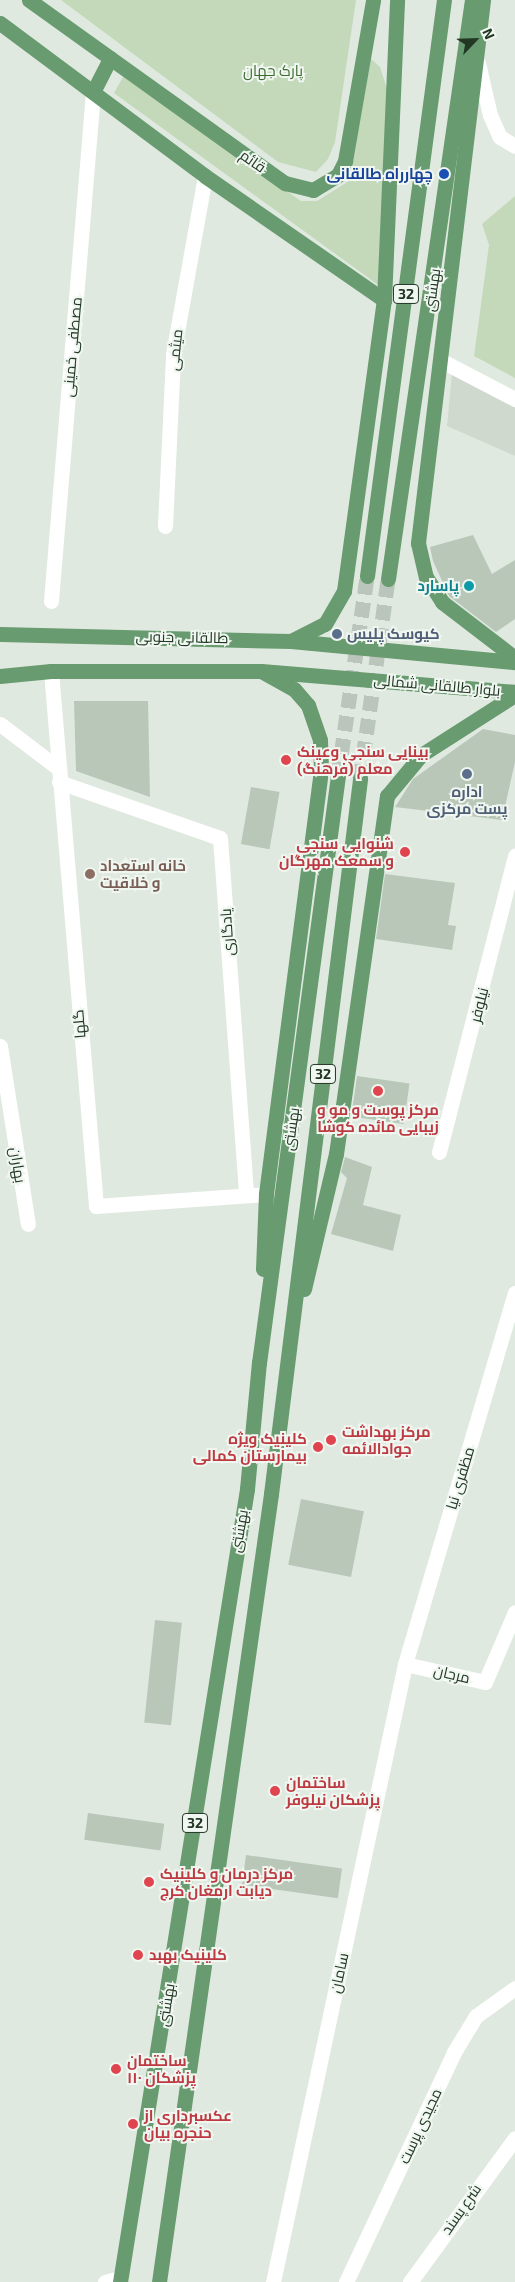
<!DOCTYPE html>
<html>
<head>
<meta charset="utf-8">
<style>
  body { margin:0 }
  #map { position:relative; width:515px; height:2282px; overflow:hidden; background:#e0e9e0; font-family:"Exo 2",Cairo,sans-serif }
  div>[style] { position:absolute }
  .built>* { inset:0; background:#cfd9ce }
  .green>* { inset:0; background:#c4d9ba }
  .building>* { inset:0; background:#b9c7b9; transform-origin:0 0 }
  .major-tunnel>* { height:15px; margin-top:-7.5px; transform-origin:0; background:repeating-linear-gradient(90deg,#bac6bb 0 15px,transparent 0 23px) }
  .minor>* { height:15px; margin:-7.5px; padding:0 7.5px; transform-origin:7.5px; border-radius:7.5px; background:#fff }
  .major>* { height:15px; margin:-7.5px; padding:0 7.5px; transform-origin:7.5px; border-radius:7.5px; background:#689b6f }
  .dots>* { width:14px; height:14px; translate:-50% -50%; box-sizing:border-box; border:2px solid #f0f6f0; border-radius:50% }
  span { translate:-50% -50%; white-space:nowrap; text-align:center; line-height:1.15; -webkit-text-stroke:4px #f0f6f0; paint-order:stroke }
  .shield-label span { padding:1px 4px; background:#f0f6f0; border:1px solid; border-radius:4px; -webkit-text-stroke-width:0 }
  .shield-label { font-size:14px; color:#223825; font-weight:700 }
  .park-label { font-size:15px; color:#3d6b30 }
  .street-label { font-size:15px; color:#223825 }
  .transit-label { font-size:15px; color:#164399; font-weight:700 }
  .right { translate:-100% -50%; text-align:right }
  .culture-label { font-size:15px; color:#0d838f; font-weight:700 }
  .service-label { font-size:15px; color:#4e5e75; font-weight:700 }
  .left { translate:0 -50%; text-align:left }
  .health-label { font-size:15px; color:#be3a42; font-weight:700 }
  .education-label { font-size:15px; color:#785e54; font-weight:700 }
  .north { position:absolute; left:450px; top:15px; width:50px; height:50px; -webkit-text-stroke:4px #f0f6f0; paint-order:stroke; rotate:66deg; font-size:14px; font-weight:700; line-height:20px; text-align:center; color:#223825 }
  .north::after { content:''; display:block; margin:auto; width:18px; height:22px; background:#223825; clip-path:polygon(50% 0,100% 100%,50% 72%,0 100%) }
</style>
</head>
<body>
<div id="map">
  <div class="built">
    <div style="clip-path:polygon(452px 373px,515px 404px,515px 456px,447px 426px)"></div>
  </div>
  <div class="green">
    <div style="clip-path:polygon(61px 0,356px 0,335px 142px,328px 159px,316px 172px,278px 162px)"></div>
    <div style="clip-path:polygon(371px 59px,380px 67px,387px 89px,381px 287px,114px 93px,123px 77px,301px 201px,317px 201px,349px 181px)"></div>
    <div style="clip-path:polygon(515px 196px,515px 378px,474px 356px,489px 245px,482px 224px)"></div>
  </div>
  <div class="building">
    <div style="clip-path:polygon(473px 535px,492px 574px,515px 560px,515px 619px,496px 632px,449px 596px,433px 561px,430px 547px)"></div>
    <div style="clip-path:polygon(74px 701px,148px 701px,150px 797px,76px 771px)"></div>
    <div style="clip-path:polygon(483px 729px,515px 735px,515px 762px,502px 820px,395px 807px,413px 779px)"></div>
    <div style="left:251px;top:787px;width:29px;height:58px;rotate:10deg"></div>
    <div style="clip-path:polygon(385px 874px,455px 883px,448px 925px,456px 926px,452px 950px,376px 939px)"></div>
    <div style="left:357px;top:1076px;width:53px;height:41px;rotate:8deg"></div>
    <div style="clip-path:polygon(345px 1157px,372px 1167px,363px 1205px,401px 1215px,393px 1251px,331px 1234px,347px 1178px,341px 1172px)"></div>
    <div style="left:301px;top:1499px;width:64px;height:67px;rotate:11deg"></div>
    <div style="left:155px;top:1620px;width:27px;height:103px;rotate:6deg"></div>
    <div style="left:88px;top:1813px;width:77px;height:27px;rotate:8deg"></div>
    <div style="left:246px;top:1855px;width:97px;height:30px;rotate:8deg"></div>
  </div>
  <div class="major-tunnel">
    <div style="left:338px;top:776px;width:202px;rotate:-81.7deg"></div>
    <div style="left:360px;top:779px;width:202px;rotate:-82deg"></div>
  </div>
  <div class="minor">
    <div style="left:478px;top:63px;width:53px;rotate:77deg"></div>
    <div style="left:490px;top:115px;width:24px;rotate:66deg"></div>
    <div style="left:500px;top:137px;width:17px;rotate:31deg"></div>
    <div style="left:440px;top:360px;width:85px;rotate:27.5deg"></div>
    <div style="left:165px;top:526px;width:172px;rotate:-87.3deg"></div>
    <div style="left:173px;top:354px;width:181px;rotate:-79.8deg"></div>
    <div style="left:51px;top:601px;width:511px;rotate:-85.28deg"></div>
    <div style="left:51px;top:671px;width:537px;rotate:85.19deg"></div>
    <div style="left:96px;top:1206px;width:170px;rotate:-4deg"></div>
    <div style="left:0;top:724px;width:73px;rotate:37.2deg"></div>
    <div style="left:59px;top:782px;width:170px;rotate:19.2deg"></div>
    <div style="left:220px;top:838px;width:358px;rotate:85.8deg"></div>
    <div style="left:0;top:1046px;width:180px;rotate:81.1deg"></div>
    <div style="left:439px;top:1152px;width:306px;rotate:-75.6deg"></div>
    <div style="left:405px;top:1664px;width:82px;rotate:12.7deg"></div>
    <div style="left:485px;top:1682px;width:76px;rotate:-66.8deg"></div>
    <div style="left:105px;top:2282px;width:16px;rotate:-15deg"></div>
    <div style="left:273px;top:2282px;width:632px;rotate:-77.94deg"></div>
    <div style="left:405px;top:1664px;width:387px;rotate:-73.5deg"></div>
    <div style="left:346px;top:2282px;width:254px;rotate:-64.8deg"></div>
    <div style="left:454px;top:2052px;width:42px;rotate:-58.6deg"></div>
    <div style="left:476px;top:2016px;width:48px;rotate:-35.7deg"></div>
    <div style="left:410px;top:2282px;width:178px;rotate:-53.9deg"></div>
  </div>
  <div class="major">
    <div style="left:29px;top:0;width:315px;rotate:35.6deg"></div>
    <div style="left:285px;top:183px;width:29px;rotate:14deg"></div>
    <div style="left:313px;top:190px;width:29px;rotate:-31deg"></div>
    <div style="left:338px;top:175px;width:16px;rotate:-63deg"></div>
    <div style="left:345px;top:161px;width:163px;rotate:-80.1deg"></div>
    <div style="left:483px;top:0;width:547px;rotate:96.83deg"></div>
    <div style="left:418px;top:543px;width:35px;rotate:77deg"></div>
    <div style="left:426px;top:577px;width:30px;rotate:57deg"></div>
    <div style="left:442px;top:602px;width:92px;rotate:37.5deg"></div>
    <div style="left:0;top:23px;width:256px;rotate:36.7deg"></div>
    <div style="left:205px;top:176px;width:218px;rotate:34.7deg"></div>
    <div style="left:93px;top:92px;width:38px;rotate:-63deg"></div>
    <div style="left:367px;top:576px;width:581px;rotate:-82.39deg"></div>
    <div style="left:388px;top:579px;width:585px;rotate:-81.75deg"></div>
    <div style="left:0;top:634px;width:291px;rotate:1.4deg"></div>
    <div style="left:291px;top:641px;width:225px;rotate:5.4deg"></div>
    <div style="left:291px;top:641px;width:38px;rotate:-27deg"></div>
    <div style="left:325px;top:624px;width:38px;rotate:-60deg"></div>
    <div style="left:344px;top:591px;width:294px;rotate:-82.2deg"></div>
    <div style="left:384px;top:300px;width:300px;rotate:-87.5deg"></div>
    <div style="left:261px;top:671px;width:38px;rotate:29deg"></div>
    <div style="left:294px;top:689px;width:21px;rotate:49deg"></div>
    <div style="left:308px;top:705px;width:37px;rotate:71deg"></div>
    <div style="left:320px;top:740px;width:30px;rotate:88deg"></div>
    <div style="left:321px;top:770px;width:428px;rotate:97.4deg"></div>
    <div style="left:266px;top:1194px;width:75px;rotate:92.3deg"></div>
    <div style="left:0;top:676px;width:51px;rotate:-5.6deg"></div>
    <div style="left:51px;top:671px;width:210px"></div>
    <div style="left:261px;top:671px;width:255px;rotate:4.7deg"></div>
    <div style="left:304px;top:1289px;width:139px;rotate:-76.7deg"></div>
    <div style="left:336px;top:1154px;width:362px;rotate:-81.9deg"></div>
    <div style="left:387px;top:796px;width:53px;rotate:-50.3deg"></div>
    <div style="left:421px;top:755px;width:112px;rotate:-32.6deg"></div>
    <div style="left:120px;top:2282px;width:803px;rotate:-80.9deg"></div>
    <div style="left:247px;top:1489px;width:127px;rotate:-84.6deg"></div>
    <div style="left:259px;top:1363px;width:592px;rotate:-82.34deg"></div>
    <div style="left:159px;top:2282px;width:796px;rotate:-81.91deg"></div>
    <div style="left:271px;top:1494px;width:721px;rotate:-82.9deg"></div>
  </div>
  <div class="dots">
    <div style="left:444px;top:174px;background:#1a4fb4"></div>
    <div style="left:469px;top:586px;background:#0f9aa8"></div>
    <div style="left:337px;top:634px;background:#5c6f8a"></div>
    <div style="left:286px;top:760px;background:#e0444e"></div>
    <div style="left:467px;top:774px;background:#5c6f8a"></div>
    <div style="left:405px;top:852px;background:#e0444e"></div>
    <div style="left:90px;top:874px;background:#8d6e63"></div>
    <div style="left:378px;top:1091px;background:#e0444e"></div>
    <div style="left:331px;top:1440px;background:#e0444e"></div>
    <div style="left:318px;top:1447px;background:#e0444e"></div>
    <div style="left:275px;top:1791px;background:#e0444e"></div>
    <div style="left:149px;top:1882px;background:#e0444e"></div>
    <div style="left:138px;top:1955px;background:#e0444e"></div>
    <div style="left:116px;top:2069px;background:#e0444e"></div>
    <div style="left:133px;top:2124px;background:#e0444e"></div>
  </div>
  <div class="shield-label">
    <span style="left:406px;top:294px">32</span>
    <span style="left:323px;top:1074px">32</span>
    <span style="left:195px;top:1823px">32</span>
  </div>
  <div class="park-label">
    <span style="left:273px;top:71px">پارک جهان</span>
  </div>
  <div class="street-label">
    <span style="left:253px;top:161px;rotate:35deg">قائم</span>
    <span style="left:432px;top:290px;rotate:-82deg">بهشتى</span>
    <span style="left:72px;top:347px;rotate:-85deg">مصطفی خمینی</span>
    <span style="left:175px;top:350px;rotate:-84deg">میثمی</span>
    <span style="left:182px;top:637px;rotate:1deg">طالقانی جنوبی</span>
    <span style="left:437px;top:685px;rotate:5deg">بلوار طالقانی شمالی</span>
    <span style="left:227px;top:932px;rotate:-94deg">یادگاری</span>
    <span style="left:479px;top:1005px;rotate:-76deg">نیلوفر</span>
    <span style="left:79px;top:1024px;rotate:-95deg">گلها</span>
    <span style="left:291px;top:1129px;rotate:-82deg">بهشتى</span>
    <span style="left:18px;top:1165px;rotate:81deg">بهاران</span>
    <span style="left:460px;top:1478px;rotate:-73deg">مظفری نیا</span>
    <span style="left:239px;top:1531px;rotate:-80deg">بهشتى</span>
    <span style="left:452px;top:1674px;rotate:13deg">مرجان</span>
    <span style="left:339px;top:1973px;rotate:-78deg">سامان</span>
    <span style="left:166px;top:2005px;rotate:-81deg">بهشتى</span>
    <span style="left:420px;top:2126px;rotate:-65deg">مجیدی پرست</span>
    <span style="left:461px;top:2209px;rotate:-55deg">شرع پسند</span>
  </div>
  <div class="transit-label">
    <span class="right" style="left:433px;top:174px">چهارراه طالقانی</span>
  </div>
  <div class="culture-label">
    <span class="right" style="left:459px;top:586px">پاسارد</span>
  </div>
  <div class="service-label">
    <span class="left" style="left:347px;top:634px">کیوسک پلیس</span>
    <span style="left:467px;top:800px">اداره<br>پست مرکزی</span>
  </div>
  <div class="health-label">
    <span class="left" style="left:297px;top:760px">بینایی سنجی وعینک<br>معلم (فرهنگ)</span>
    <span class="right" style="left:394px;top:852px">شنوایی سنجی<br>و سمعک مهرگان</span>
    <span style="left:378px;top:1118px">مرکز پوست و مو و<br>زیبایی مائده کوشا</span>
    <span class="left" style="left:342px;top:1440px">مرکز بهداشت<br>جوادالائمه</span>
    <span class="right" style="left:307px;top:1447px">کلینیک ویژه<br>بیمارستان کمالی</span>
    <span class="left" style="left:286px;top:1791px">ساختمان<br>پزشکان نیلوفر</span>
    <span class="left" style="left:160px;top:1882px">مرکز درمان و کلینیک<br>دیابت ارمغان کرج</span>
    <span class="left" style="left:149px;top:1955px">کلینیک بهبد</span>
    <span class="left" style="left:127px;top:2069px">ساختمان<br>پزشکان ۱۱۰</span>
    <span class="left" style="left:144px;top:2124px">عکسبرداری از<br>حنجره بیان</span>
  </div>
  <div class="education-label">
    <span class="left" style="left:100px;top:874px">خانه استعداد<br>و خلاقیت</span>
  </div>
  <div class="north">N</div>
</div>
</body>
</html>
